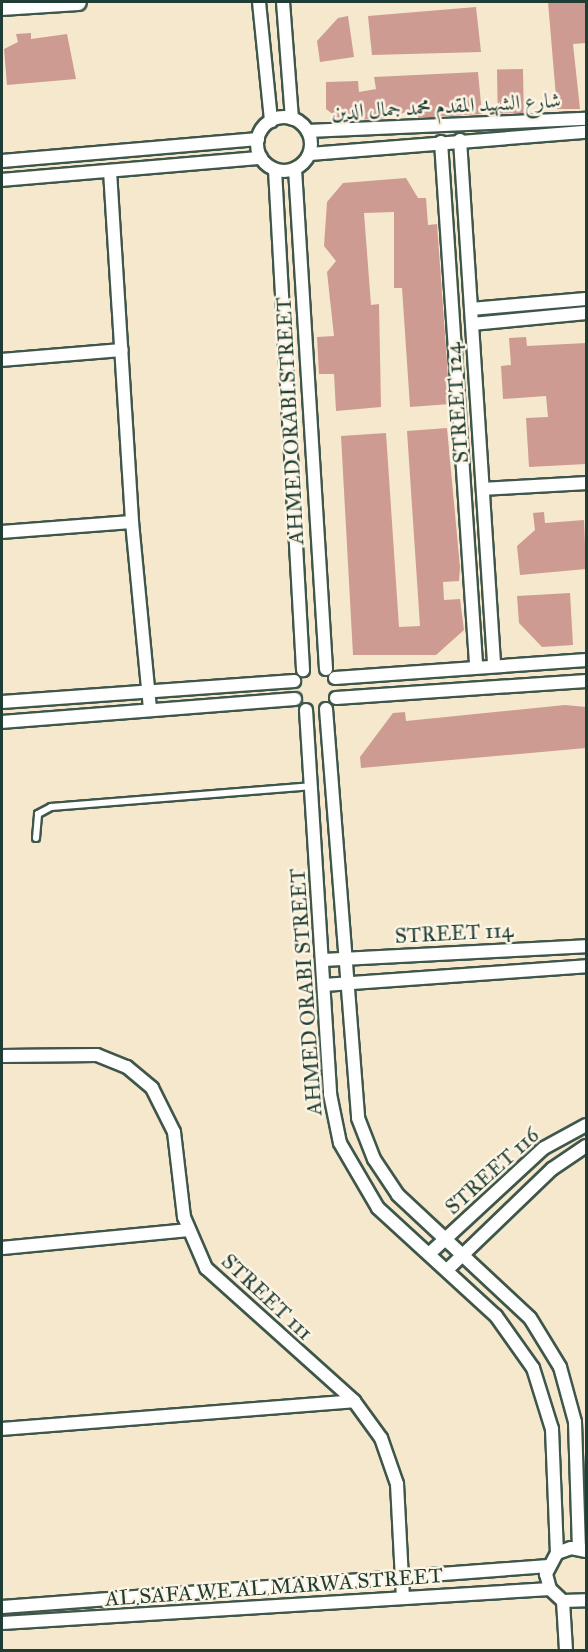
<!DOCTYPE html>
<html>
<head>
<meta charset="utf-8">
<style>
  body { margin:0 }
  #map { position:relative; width:588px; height:1652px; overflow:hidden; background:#f5e8cd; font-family:"IM FELL Great Primer",Amiri,serif }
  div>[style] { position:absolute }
  .building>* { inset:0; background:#ce9b92; transform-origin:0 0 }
  .roads { filter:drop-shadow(2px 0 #3f574b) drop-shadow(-2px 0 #3f574b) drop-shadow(0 2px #3f574b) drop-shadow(0 -2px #3f574b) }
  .service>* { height:6px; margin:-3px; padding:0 3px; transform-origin:3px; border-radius:3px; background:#fff }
  .minor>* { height:12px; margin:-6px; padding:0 6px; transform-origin:6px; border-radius:6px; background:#fff }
  .minor>.ring { margin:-6px; padding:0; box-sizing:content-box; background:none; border:12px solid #fff; border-radius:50% }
  .tertiary>* { height:15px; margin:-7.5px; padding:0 7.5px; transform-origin:7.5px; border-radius:7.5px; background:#fff }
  span { translate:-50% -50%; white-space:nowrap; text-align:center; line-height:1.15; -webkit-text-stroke:5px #fcf5e5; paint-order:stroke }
  .street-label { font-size:21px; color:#1f3d34 }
  .frame { position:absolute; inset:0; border:3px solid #1f3d34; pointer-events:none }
</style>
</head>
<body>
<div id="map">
  <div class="building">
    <div style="clip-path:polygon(548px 2px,586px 2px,586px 43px,573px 44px,580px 109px,557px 109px)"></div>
    <div style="clip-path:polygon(476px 7px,481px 52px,372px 55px,368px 16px)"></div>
    <div style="clip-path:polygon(348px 16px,354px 57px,320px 62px,317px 41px,338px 18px)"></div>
    <div style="clip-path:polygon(31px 33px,31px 39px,67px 34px,76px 79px,7px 85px,4px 49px,18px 42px,16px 34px)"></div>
    <div style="left:523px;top:69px;width:44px;height:26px;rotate:89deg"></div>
    <div style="clip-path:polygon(478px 72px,482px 114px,418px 118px,418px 109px,376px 120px,338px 118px,326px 109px,326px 82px,358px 81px,359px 92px,376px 89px,374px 77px)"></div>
    <div style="clip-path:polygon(406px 178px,418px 198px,426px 198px,428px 225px,437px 224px,450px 404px,410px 407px,402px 288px,394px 288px,394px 212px,364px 213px,371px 305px,379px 304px,381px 407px,336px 411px,334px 374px,319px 374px,317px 337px,334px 336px,327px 272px,336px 261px,324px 246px,327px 202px,343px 183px)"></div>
    <div style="clip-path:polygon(526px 337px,527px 346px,586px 343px,586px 464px,529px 467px,526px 418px,548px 417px,546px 396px,503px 399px,501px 366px,511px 365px,509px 338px)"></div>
    <div style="clip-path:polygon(447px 428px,460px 567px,459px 581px,443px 582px,444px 600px,460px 599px,464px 630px,436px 655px,353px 655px,341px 436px,386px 433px,399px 627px,420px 626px,407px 431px)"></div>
    <div style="clip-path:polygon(544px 512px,545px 523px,584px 520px,586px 569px,520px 575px,517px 546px,535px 530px,533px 513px)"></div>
    <div style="clip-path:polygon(570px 593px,573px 645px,542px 647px,519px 623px,517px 596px)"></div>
    <div style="clip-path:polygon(565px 705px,586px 707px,586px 748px,361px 768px,360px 757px,393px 713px,405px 712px,406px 721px)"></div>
  </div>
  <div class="roads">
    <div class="service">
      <div style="left:36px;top:838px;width:24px;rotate:-85deg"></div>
      <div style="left:38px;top:814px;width:15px;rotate:-28deg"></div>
      <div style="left:51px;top:807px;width:260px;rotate:-4.6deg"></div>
    </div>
    <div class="minor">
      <div style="left:259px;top:2px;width:120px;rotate:84.2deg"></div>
      <div style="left:283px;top:2px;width:117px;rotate:85.6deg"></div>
      <div class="ring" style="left:257px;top:117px;width:42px;height:42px"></div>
      <div style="left:308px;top:131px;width:278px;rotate:-2.5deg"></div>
      <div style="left:460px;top:140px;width:524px;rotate:86.28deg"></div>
      <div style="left:441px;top:142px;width:523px;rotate:86.16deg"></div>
      <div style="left:310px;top:154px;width:277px;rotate:-4.6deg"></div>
      <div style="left:2px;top:161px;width:257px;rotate:-4.9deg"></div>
      <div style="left:295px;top:169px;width:501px;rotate:86.45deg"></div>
      <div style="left:275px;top:170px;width:501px;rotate:86.79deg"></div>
      <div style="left:110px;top:171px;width:352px;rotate:86.4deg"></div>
      <div style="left:132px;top:522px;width:188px;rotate:84.5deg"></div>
      <div style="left:2px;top:180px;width:260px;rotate:-4.9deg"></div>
      <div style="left:471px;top:309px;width:115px;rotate:-5deg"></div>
      <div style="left:472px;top:324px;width:115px;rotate:-5.5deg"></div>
      <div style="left:2px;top:360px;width:120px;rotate:-4.8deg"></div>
      <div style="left:483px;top:489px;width:103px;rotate:-3.3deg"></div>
      <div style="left:2px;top:532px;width:130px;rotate:-4.4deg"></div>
      <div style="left:335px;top:678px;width:252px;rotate:-4.1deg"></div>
      <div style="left:336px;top:698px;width:251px;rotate:-3.9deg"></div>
      <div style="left:2px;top:702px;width:293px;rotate:-4.1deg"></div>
      <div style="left:326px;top:709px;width:410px;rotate:85.5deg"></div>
      <div style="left:358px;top:1118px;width:44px;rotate:68.7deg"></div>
      <div style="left:374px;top:1159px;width:43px;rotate:56.3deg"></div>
      <div style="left:398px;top:1195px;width:180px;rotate:43deg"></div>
      <div style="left:530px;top:1318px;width:57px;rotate:58.5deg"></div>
      <div style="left:560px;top:1367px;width:57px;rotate:74.7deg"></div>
      <div style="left:575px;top:1422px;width:126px;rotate:88.2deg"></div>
      <div style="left:306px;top:710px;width:385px;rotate:86.4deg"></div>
      <div style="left:330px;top:1094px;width:50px;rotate:78.5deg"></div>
      <div style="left:340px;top:1143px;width:75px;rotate:59.7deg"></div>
      <div style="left:378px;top:1208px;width:160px;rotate:42.5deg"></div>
      <div style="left:496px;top:1316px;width:64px;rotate:54.6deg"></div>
      <div style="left:533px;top:1368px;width:64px;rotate:72.7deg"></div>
      <div style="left:552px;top:1429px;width:124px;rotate:87.7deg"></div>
      <div style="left:2px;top:722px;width:294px;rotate:-4.5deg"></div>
      <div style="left:323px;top:960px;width:263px;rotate:-3deg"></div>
      <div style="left:324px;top:985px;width:263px;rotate:-4.1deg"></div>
      <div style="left:2px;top:1056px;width:95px;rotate:-0.6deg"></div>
      <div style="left:97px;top:1055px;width:32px;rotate:22deg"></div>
      <div style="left:127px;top:1067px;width:33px;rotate:40deg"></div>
      <div style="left:152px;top:1088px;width:49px;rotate:63.4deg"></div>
      <div style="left:174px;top:1132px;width:86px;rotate:83.3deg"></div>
      <div style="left:184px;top:1217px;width:56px;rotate:66.7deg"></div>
      <div style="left:206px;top:1268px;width:199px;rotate:41.9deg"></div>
      <div style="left:354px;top:1401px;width:46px;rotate:53.9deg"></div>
      <div style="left:381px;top:1438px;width:49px;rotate:70.8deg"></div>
      <div style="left:397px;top:1484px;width:114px;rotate:87deg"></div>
      <div style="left:2px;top:1248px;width:187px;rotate:-5.5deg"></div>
      <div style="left:429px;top:1254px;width:156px;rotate:-42.7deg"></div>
      <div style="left:544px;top:1148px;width:48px;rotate:-28.7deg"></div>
      <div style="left:447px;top:1270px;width:146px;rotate:-43.9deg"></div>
      <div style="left:552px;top:1169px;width:41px;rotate:-34.1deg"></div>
      <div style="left:2px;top:1429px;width:353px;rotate:-4.5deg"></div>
      <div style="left:586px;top:1551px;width:15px;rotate:-169deg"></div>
      <div style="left:571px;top:1548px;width:15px;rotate:160deg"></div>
      <div style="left:557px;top:1553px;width:24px;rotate:118deg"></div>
      <div style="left:546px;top:1574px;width:16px;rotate:75deg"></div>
      <div style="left:550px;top:1589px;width:18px;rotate:43deg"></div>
      <div style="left:563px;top:1601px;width:23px;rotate:-2deg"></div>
      <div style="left:563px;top:1601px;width:49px;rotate:86.5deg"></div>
      <div style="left:2px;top:1607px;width:548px;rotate:-4.29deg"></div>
      <div style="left:2px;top:1623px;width:549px;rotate:-3.55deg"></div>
    </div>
    <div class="tertiary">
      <div style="left:2px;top:7px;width:76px;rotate:-3.8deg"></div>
    </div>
  </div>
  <div class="street-label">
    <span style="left:446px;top:106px;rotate:-3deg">شارع الشهيد المقدم محمد جمال الدين</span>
    <span style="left:457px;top:403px;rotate:-94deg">STREET 124</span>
    <span style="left:290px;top:421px;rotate:-93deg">AHMED ORABI STREET</span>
    <span style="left:454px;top:933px;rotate:-3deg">STREET 114</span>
    <span style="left:306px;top:992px;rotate:-94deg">AHMED ORABI STREET</span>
    <span style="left:492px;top:1171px;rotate:-42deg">STREET 116</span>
    <span style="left:267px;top:1297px;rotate:43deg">STREET 111</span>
    <span style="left:274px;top:1587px;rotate:-4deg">AL SAFA WE AL MARWA STREET</span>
  </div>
  <div class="frame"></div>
</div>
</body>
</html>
